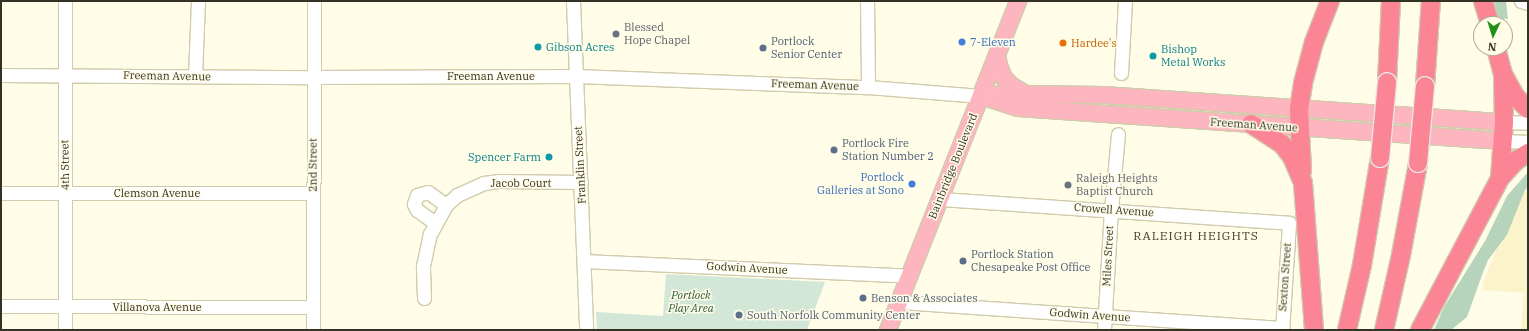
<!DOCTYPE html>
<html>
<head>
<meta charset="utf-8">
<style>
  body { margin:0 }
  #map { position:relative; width:1529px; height:331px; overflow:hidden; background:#fffce7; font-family:"IBM Plex Serif",serif }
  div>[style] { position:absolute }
  .built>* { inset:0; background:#fbf4ca }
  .green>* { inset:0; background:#d2e7d7 }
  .forest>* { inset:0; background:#b6d4bc }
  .roads { filter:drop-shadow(1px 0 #d0cbaa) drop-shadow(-1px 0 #d0cbaa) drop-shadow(0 1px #d0cbaa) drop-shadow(0 -1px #d0cbaa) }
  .minor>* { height:13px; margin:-6.5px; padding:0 6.5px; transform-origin:6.5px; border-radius:6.5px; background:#fff }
  .major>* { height:16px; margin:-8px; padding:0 8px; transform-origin:8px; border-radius:8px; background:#fdb6bf }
  .highway>* { height:18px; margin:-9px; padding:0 9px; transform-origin:9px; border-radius:9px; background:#fb8595 }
  .bridges { filter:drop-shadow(1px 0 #e7e6e5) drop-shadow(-1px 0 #e7e6e5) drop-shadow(0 1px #e7e6e5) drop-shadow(0 -1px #e7e6e5) }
  .highway-bridge>* { height:18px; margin:-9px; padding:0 9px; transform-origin:9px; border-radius:9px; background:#fb8595 }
  .dots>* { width:11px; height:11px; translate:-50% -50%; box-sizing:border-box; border:2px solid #fffce7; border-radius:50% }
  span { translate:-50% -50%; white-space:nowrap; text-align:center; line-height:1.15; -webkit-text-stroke:3px #fffce7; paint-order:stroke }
  .worship-label { font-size:11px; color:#5b616d }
  .left { translate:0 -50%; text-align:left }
  .service-label { font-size:11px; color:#4e5e75 }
  .shop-label { font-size:11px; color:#366cbe }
  .right { translate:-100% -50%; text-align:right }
  .food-label { font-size:11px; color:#c56008 }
  .culture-label { font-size:11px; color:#0d838f }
  .street-label { font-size:11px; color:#343225 }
  .park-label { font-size:11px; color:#275636; font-style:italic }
  .neighbourhood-label { font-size:12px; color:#453f23; letter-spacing:1px }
  .frame { position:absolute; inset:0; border:2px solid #343225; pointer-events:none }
  .north { position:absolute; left:1473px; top:16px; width:40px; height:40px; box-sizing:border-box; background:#fffce7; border:1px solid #aeab99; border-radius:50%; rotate:184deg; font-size:11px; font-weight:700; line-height:16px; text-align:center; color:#343225 }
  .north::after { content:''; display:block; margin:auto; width:14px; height:18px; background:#209018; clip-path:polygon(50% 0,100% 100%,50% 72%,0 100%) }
</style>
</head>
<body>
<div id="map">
  <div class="built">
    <div style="clip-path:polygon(1528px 181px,1528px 330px,1521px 330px,1524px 293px,1482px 290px,1483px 283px,1497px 248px)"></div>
  </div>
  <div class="green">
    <div style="clip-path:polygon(666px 274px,825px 282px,807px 330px,597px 330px,596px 312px,663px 316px)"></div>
  </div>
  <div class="forest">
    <div style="clip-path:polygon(1494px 1px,1506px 1px,1508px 19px,1497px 18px)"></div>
    <div style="clip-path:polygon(1528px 172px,1528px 186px,1525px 190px,1507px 235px,1488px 260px,1482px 275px,1467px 317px,1451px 330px,1434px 330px,1444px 307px,1485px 241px,1507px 196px)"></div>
  </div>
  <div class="roads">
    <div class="minor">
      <div style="left:573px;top:1px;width:329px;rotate:87.7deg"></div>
      <div style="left:867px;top:1px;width:86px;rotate:89.3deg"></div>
      <div style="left:1521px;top:1px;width:7px;rotate:16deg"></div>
      <div style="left:1121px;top:73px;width:72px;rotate:-86.8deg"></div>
      <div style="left:1px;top:75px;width:313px;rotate:0.4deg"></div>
      <div style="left:314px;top:77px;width:262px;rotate:-0.2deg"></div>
      <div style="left:576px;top:76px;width:292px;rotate:2.2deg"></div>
      <div style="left:868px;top:87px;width:113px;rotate:4.6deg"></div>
      <div style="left:195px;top:76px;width:75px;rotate:-87.7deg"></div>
      <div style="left:1504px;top:122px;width:24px;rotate:2deg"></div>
      <div style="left:1503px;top:141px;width:25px;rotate:2deg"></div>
      <div style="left:1px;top:193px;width:312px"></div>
      <div style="left:940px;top:199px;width:350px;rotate:3.9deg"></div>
      <div style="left:1289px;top:223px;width:107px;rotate:93.7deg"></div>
      <div style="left:435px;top:223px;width:22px;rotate:-144deg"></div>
      <div style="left:417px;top:210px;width:7px;rotate:-117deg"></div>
      <div style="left:414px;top:204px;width:9px;rotate:-72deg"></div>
      <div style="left:417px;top:195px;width:11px;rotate:-15deg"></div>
      <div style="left:428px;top:192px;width:22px;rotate:36deg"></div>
      <div style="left:584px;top:261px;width:326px;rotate:2.6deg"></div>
      <div style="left:424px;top:298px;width:32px;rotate:-92deg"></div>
      <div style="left:423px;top:266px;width:33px;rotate:-78deg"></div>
      <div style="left:430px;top:234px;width:33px;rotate:-61deg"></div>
      <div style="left:446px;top:205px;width:15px;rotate:-42deg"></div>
      <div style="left:457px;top:195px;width:30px;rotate:-24deg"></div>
      <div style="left:484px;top:183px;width:15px;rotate:-8deg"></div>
      <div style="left:499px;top:181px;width:82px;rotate:0.7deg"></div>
      <div style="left:899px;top:302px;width:384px;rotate:3.9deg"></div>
      <div style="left:1px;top:306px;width:312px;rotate:0.2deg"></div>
      <div style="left:65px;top:330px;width:329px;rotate:-90deg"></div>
      <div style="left:313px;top:330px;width:329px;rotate:-89.8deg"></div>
      <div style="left:1104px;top:330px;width:120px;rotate:-86.7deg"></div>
      <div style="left:1111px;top:210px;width:76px;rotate:-84.7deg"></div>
    </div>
    <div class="major">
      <div style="left:997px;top:54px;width:11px;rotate:80deg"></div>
      <div style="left:999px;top:65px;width:14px;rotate:69deg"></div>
      <div style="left:1004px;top:78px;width:11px;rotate:45deg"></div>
      <div style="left:1012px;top:86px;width:16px;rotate:30deg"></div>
      <div style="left:991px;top:95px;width:23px;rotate:-2deg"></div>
      <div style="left:1014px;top:94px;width:89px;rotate:0.6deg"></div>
      <div style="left:1103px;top:95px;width:402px;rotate:3.9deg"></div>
      <div style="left:981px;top:96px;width:39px;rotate:18deg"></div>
      <div style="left:1018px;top:108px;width:486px;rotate:3.9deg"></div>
      <div style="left:888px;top:330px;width:354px;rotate:-68.4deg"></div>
    </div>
    <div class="highway">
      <div style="left:1483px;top:1px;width:24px;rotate:73deg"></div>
      <div style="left:1496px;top:48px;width:27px;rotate:75deg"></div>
      <div style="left:1503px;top:74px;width:26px;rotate:61deg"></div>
      <div style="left:1516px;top:97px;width:17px;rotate:45deg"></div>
      <div style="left:1387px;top:82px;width:81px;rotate:-87.2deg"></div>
      <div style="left:1425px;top:86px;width:85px;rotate:-86deg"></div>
      <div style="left:1251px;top:124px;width:37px;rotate:33deg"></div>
      <div style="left:1282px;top:144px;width:16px;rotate:52deg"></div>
      <div style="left:1292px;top:157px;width:28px;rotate:67deg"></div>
      <div style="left:1303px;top:183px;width:147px;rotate:85.7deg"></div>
      <div style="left:1302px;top:171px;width:62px;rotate:-92.8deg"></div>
      <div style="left:1299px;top:109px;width:26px;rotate:-81deg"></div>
      <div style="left:1303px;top:83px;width:42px;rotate:-75deg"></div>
      <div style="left:1314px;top:42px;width:44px;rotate:-68.7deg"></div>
      <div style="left:1500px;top:178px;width:56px;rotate:-85.9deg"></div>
      <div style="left:1504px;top:122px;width:48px;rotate:-91.2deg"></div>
      <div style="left:1347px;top:330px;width:67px;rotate:-77deg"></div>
      <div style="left:1362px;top:265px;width:109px;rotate:-80.5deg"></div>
      <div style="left:1384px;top:330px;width:77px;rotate:-77.2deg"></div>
      <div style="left:1401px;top:255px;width:94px;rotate:-79.5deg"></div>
      <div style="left:1420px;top:330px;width:172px;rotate:-62.2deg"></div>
      <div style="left:1500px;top:178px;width:25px;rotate:-47deg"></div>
      <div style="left:1517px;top:160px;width:13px;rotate:-32deg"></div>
    </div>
  </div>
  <div class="bridges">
    <div class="highway-bridge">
      <div style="left:1380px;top:158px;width:76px;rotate:-84.7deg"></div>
      <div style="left:1418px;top:163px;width:77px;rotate:-84.8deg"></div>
    </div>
  </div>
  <div class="dots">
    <div style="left:616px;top:34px;background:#6b7280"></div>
    <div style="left:962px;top:42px;background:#3f7fe0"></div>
    <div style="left:1063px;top:43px;background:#e8710a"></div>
    <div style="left:538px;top:47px;background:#0f9aa8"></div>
    <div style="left:763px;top:48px;background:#5c6f8a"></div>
    <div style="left:1153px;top:56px;background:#0f9aa8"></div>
    <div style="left:834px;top:150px;background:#5c6f8a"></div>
    <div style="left:549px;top:157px;background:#0f9aa8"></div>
    <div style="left:912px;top:184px;background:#3f7fe0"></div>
    <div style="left:1068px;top:185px;background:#6b7280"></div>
    <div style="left:963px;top:261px;background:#5c6f8a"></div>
    <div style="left:863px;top:298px;background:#5c6f8a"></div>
    <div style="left:739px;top:315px;background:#5c6f8a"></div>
  </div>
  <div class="worship-label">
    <span class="left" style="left:624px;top:34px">Blessed<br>Hope Chapel</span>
    <span class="left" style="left:1076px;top:185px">Raleigh Heights<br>Baptist Church</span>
  </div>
  <div class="service-label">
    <span class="left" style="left:771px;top:48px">Portlock<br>Senior Center</span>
    <span class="left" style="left:842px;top:150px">Portlock Fire<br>Station Number 2</span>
    <span class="left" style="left:971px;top:261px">Portlock Station<br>Chesapeake Post Office</span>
    <span class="left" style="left:871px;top:298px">Benson &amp; Associates</span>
    <span class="left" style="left:747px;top:315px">South Norfolk Community Center</span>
  </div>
  <div class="shop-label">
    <span class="left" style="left:970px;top:42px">7-Eleven</span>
    <span class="right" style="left:904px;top:184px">Portlock<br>Galleries at Sono</span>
  </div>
  <div class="food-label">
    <span class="left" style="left:1071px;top:43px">Hardee's</span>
  </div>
  <div class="culture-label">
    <span class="left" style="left:546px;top:47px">Gibson Acres</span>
    <span class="left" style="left:1161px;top:56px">Bishop<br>Metal Works</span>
    <span class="right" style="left:541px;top:157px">Spencer Farm</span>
  </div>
  <div class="street-label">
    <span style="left:167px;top:76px;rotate:1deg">Freeman Avenue</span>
    <span style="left:491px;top:76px">Freeman Avenue</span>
    <span style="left:815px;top:85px;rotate:2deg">Freeman Avenue</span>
    <span style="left:1254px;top:125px;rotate:4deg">Freeman Avenue</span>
    <span style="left:65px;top:165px;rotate:-91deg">4th Street</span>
    <span style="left:313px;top:165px;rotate:-90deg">2nd Street</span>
    <span style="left:580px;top:165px;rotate:-93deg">Franklin Street</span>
    <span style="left:953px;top:166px;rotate:-68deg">Bainbridge Boulevard</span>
    <span style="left:521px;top:183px">Jacob Court</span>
    <span style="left:157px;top:193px">Clemson Avenue</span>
    <span style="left:1114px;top:210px;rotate:4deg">Crowell Avenue</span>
    <span style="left:1108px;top:256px;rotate:-87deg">Miles Street</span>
    <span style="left:747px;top:268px;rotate:3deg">Godwin Avenue</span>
    <span style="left:1285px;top:277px;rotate:-86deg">Sexton Street</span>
    <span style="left:157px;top:307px">Villanova Avenue</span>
    <span style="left:1090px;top:315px;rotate:4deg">Godwin Avenue</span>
  </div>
  <div class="park-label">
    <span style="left:691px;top:302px">Portlock<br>Play Area</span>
  </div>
  <div class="neighbourhood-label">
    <span style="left:1196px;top:236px">RALEIGH HEIGHTS</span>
  </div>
  <div class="frame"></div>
  <div class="north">N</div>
</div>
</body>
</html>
